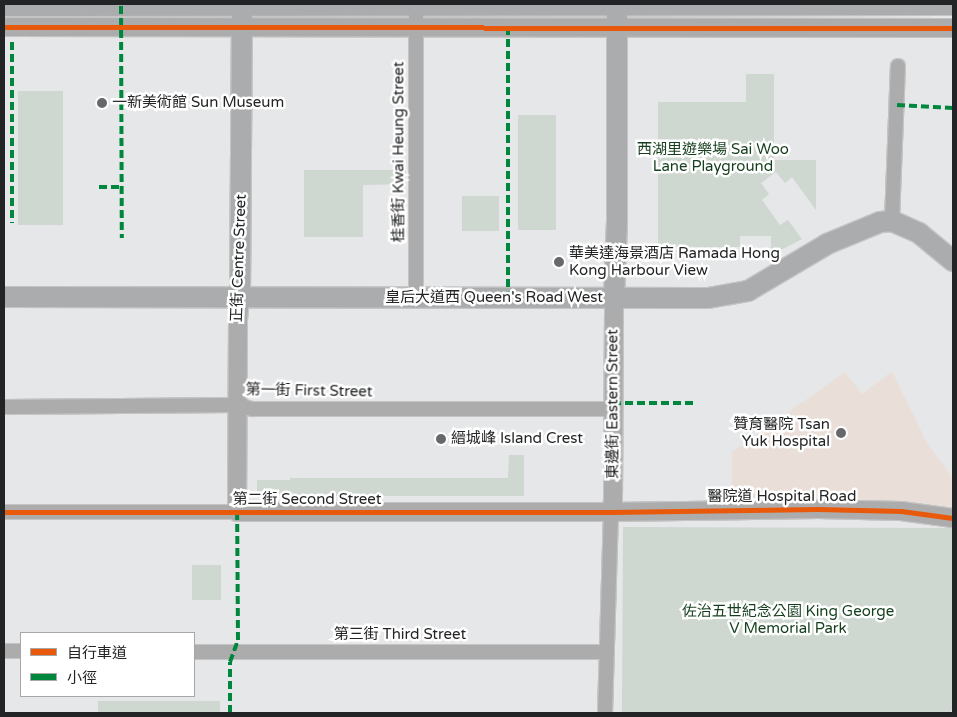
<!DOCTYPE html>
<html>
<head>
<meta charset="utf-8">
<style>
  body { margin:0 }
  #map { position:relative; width:957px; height:717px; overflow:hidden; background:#e6e7e9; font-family:"Varela Round","Noto Sans TC",sans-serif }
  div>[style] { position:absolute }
  .medical>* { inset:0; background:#eadfd8 }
  .green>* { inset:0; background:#ced7d0; transform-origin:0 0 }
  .roads { filter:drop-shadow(1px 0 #c4c4c5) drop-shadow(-1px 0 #c4c4c5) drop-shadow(0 1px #c4c4c5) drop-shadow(0 -1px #c4c4c5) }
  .minor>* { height:14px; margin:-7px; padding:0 7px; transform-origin:7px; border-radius:7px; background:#acacad }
  .tertiary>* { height:18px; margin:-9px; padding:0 9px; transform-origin:9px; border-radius:9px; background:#acacad }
  .secondary>* { height:20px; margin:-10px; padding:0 10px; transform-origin:10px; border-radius:10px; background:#abacad }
  .tram>* { height:1px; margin:-0.5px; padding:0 0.5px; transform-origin:0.5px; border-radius:0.5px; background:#aaabac }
  .quiet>* { height:4px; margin-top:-2px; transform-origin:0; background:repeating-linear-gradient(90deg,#00873e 0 8px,transparent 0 12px) }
  .cycleway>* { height:5px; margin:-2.5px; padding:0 2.5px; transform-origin:2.5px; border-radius:2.5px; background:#e8590c }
  .dots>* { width:14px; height:14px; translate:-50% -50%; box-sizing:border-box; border:2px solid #fff; border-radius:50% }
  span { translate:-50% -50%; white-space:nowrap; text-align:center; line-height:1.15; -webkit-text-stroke:5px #fff; paint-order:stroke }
  .poi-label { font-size:15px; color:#232425 }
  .left { translate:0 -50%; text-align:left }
  .right { translate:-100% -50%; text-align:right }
  .park-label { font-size:15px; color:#153e1d }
  .street-label { font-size:15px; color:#232425 }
  .frame { position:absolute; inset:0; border:5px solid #232425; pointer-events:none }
  .legend { position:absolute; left:20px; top:632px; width:175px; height:65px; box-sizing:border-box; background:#fff; border:1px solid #a7a7a8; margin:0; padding:6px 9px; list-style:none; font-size:15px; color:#232425 }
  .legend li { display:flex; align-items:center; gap:10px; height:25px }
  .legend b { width:25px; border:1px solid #a7a7a8 }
</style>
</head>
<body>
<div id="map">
  <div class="medical">
    <div style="clip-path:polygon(892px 371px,926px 441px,953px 479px,953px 508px,897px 501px,732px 501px,732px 452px,845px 372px,862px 394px)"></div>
  </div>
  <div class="green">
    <div style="clip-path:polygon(746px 74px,774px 74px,774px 160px,816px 160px,816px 210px,792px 177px,785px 183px,776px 172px,761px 183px,769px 194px,762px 200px,780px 225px,788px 220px,802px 239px,771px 255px,771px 236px,740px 236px,740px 247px,658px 247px,658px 102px,746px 102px)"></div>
    <div style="left:18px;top:91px;width:45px;height:134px"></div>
    <div style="left:518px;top:115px;width:38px;height:115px"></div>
    <div style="clip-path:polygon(304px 170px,406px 170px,406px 184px,363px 185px,363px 237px,304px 237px)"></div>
    <div style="left:462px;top:196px;width:37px;height:35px"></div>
    <div style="clip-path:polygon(509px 455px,524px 455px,524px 496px,257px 496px,257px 480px,290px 480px,290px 478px,508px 478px)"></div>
    <div style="clip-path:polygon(623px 527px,953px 528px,953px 708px,950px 713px,622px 713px)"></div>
    <div style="left:192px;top:565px;width:29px;height:35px"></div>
    <div style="left:98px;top:701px;width:122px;height:12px"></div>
  </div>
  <div class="roads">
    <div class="minor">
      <div style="left:416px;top:5px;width:293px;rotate:90deg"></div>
      <div style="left:892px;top:221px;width:155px;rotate:-87.8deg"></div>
      <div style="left:4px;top:407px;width:234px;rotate:-0.5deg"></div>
      <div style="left:238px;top:405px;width:15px;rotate:16deg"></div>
      <div style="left:252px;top:409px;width:361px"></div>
      <div style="left:4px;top:512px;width:233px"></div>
      <div style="left:4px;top:651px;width:17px"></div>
      <div style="left:194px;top:652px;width:413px"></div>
      <div style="left:605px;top:713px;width:201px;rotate:-88.3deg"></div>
    </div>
    <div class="tertiary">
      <div style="left:4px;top:27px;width:949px;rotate:0.06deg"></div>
      <div style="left:240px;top:297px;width:25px;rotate:95deg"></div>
      <div style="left:238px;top:322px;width:190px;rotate:90.3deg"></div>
      <div style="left:237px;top:512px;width:374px"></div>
      <div style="left:611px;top:512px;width:207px;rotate:-0.8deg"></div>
      <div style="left:818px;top:509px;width:83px;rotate:1.4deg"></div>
      <div style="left:901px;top:511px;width:52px;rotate:7.7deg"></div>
      <div style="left:611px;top:512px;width:11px;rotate:-80deg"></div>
      <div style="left:613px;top:501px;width:202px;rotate:-89.7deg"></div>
    </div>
    <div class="secondary">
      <div style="left:4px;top:6px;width:949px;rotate:-0.06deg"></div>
      <div style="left:4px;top:297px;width:704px;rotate:0.08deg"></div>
      <div style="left:708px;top:298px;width:41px;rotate:-9.9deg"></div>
      <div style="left:748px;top:291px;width:92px;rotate:-30.7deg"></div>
      <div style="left:827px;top:244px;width:57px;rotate:-22.5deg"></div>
      <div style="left:880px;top:222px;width:12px;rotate:-5deg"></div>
      <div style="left:892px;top:221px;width:30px;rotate:24deg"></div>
      <div style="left:919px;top:233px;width:44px;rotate:39.5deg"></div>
      <div style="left:240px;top:297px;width:293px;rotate:-89.6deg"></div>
      <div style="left:614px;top:299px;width:78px;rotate:-87.8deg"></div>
      <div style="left:617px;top:221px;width:217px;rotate:-90deg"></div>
    </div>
  </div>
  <div class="tram">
    <div style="left:4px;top:20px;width:949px;rotate:-0.06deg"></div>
  </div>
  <div class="quiet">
    <div style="left:121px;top:6px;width:232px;rotate:89.8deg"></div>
    <div style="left:508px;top:27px;width:271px;rotate:90deg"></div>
    <div style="left:12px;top:42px;width:181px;rotate:90deg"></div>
    <div style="left:897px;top:105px;width:56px;rotate:3.1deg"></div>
    <div style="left:99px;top:187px;width:23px"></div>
    <div style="left:613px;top:403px;width:83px"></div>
    <div style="left:230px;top:713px;width:51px;rotate:-90deg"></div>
    <div style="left:230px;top:662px;width:23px;rotate:-70deg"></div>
    <div style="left:238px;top:640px;width:128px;rotate:-90.4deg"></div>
  </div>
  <div class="cycleway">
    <div style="left:4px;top:27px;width:949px;rotate:0.06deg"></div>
    <div style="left:4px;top:512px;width:607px"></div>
    <div style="left:611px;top:512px;width:207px;rotate:-0.8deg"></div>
    <div style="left:818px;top:509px;width:83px;rotate:1.4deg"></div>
    <div style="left:901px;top:511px;width:52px;rotate:7.7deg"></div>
  </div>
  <div class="dots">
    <div style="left:102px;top:103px;background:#67686a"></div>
    <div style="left:559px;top:262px;background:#67686a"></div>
    <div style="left:841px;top:433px;background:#67686a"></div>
    <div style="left:441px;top:439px;background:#67686a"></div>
  </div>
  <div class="poi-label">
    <span class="left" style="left:112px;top:103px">一新美術館 Sun Museum</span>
    <span class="left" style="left:569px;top:262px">華美達海景酒店 Ramada Hong<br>Kong Harbour View</span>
    <span class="right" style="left:830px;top:433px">贊育醫院 Tsan<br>Yuk Hospital</span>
    <span class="left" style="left:451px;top:439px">縉城峰 Island Crest</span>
  </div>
  <div class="park-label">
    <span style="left:713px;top:158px">西湖里遊樂場 Sai Woo<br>Lane Playground</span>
    <span style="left:788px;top:620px">佐治五世紀念公園 King George<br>V Memorial Park</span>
  </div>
  <div class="street-label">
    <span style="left:399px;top:152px;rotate:-90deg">桂香街 Kwai Heung Street</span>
    <span style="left:239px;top:258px;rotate:-88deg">正街 Centre Street</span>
    <span style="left:494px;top:298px">皇后大道西 Queen's Road West</span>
    <span style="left:309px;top:391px;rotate:1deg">第一街 First Street</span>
    <span style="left:613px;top:404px;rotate:-90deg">東邊街 Eastern Street</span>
    <span style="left:782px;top:497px">醫院道 Hospital Road</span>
    <span style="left:307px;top:500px">第二街 Second Street</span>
    <span style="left:400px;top:635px">第三街 Third Street</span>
  </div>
  <div class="frame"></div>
  <ul class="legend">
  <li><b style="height:6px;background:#e8590c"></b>自行車道</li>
  <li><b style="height:6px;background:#00873e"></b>小徑</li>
  </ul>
</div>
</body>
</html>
